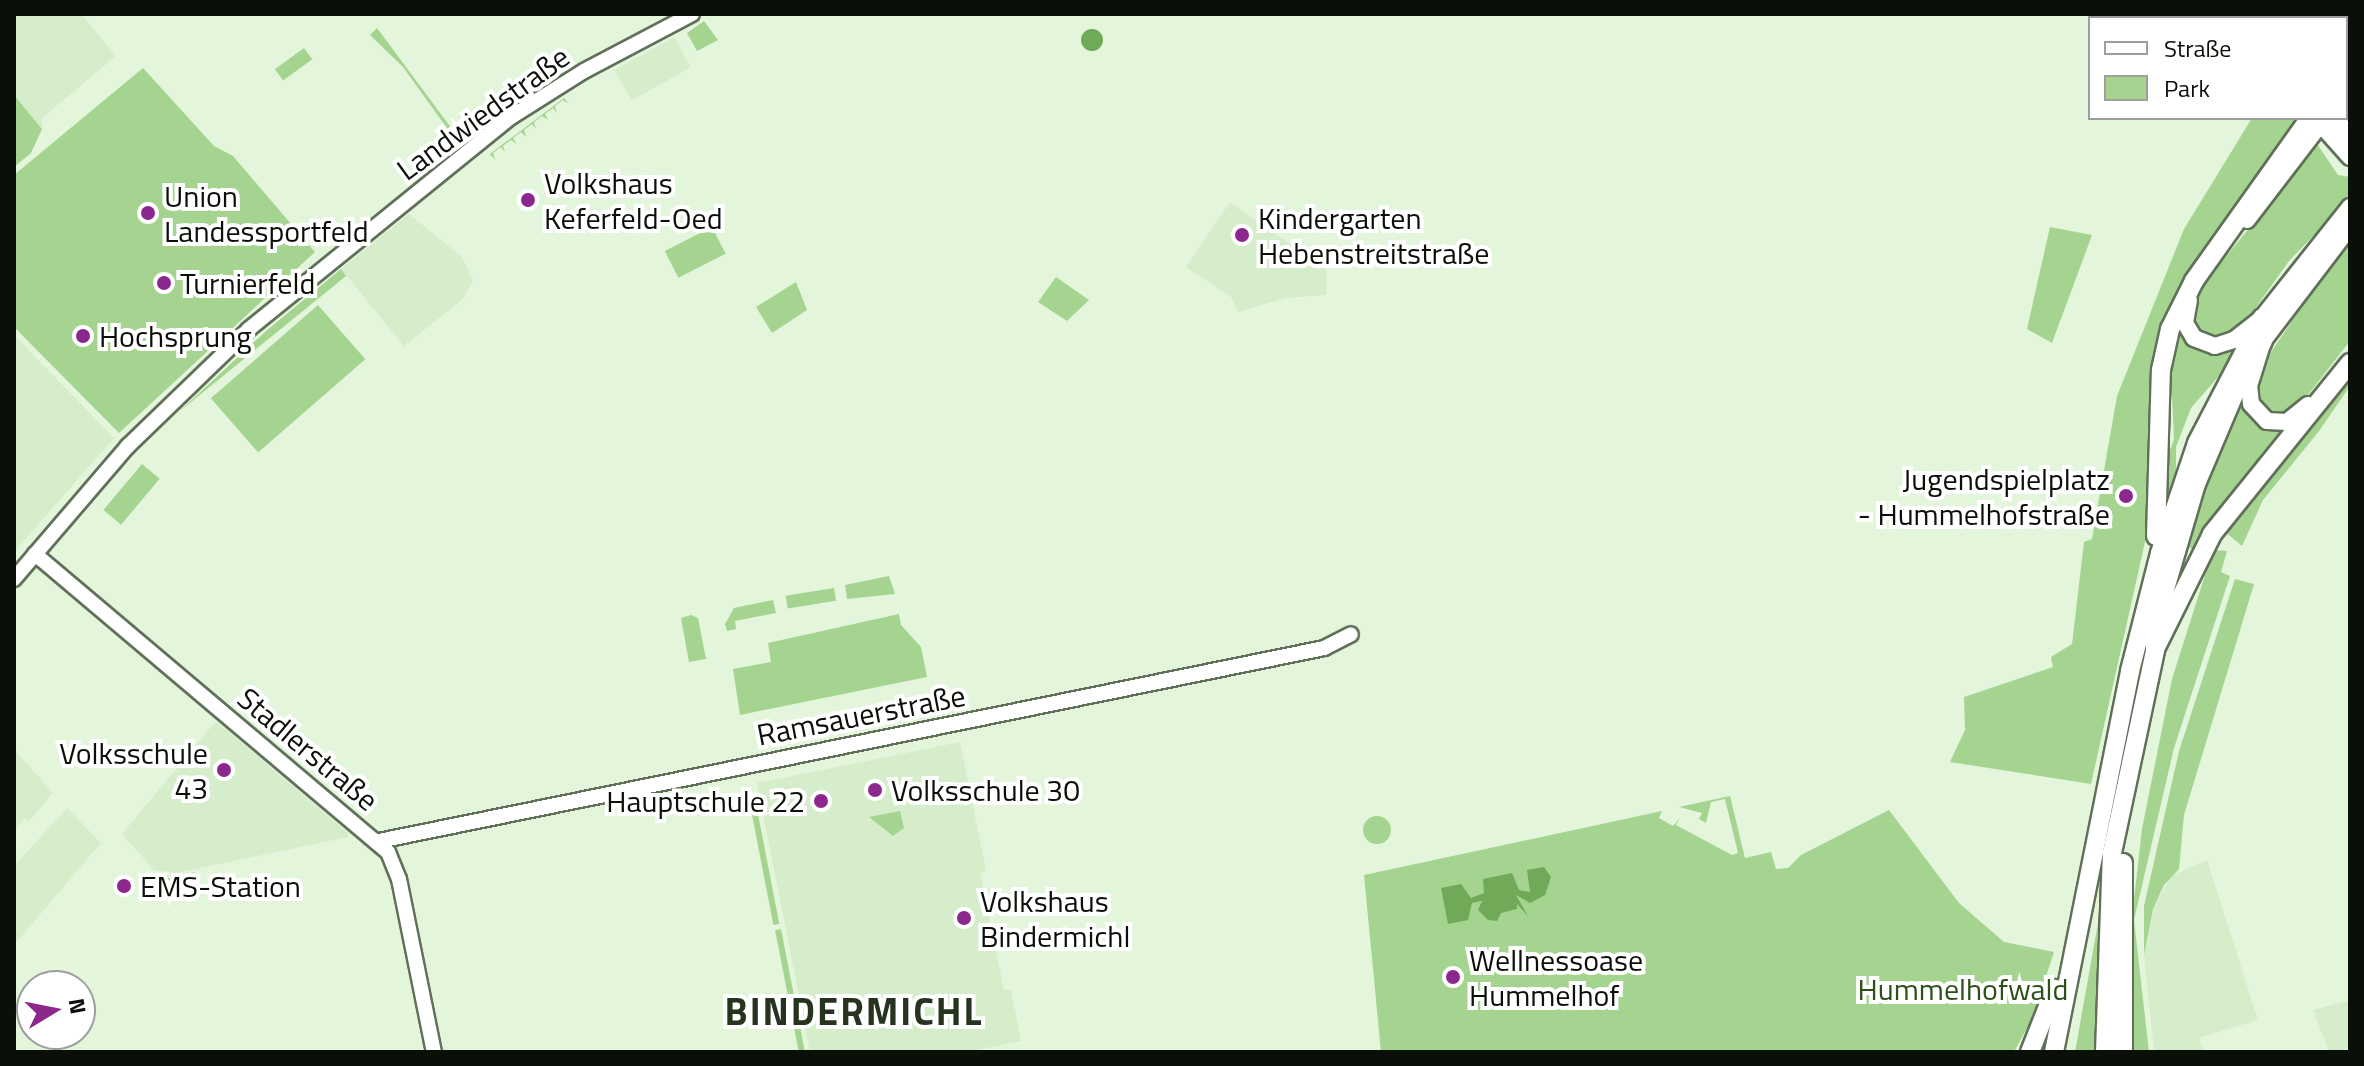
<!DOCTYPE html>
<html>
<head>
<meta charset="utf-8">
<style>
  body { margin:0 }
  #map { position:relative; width:2364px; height:1066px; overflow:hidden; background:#e3f6db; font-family:"Titillium Web",sans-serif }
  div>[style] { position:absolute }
  .built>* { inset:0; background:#d6edcc; transform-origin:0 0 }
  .green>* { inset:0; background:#a5d491; transform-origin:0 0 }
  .round { border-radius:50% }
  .water>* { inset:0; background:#70a957 }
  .roads { filter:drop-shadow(2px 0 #607059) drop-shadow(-2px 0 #607059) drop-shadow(0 2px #607059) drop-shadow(0 -2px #607059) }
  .secondary>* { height:14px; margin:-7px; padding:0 7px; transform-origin:7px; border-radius:7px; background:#fff }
  .primary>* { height:16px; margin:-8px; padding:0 8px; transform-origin:8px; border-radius:8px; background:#fff }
  .highway>* { height:18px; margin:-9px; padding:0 9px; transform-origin:9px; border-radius:9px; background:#fff }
  .rail>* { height:3px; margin-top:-1.5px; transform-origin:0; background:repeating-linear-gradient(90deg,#5b6657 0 10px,transparent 0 20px) }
  .dots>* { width:22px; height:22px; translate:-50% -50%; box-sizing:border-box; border:4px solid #fff; border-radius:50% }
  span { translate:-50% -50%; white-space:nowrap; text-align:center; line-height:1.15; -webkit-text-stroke:8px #fff; paint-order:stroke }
  .street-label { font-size:30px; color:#0a1008 }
  .poi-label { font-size:30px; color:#0a1008 }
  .left { translate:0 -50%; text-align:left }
  .right { translate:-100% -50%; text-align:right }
  .park-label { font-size:30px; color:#2b5018 }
  .district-label { font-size:38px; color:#26341f; font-weight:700; letter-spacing:2px }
  .frame { position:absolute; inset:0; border:16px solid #0a1008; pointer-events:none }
  .legend { position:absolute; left:2088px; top:16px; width:260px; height:104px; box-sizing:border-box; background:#fff; border:2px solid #9d9f9c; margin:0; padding:10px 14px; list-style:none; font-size:24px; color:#0a1008 }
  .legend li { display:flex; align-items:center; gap:16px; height:40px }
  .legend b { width:40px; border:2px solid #9d9f9c }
  .north { position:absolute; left:16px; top:970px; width:80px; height:80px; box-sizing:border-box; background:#fff; border:2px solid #9d9f9c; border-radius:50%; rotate:80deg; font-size:22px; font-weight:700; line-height:32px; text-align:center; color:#0a1008 }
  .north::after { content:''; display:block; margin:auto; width:28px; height:36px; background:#8c278e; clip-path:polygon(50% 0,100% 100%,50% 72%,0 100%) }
</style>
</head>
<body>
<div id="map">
  <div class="built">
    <div style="clip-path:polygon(14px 14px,81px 14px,116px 56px,42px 118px,42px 129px,14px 95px)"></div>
    <div style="clip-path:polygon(2242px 14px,2350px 14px,2350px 121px,2346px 18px)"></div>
    <div style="left:674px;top:37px;width:35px;height:68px;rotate:61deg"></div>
    <div style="clip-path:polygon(1230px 202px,1327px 270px,1326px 295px,1285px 298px,1238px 312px,1231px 297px,1186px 267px)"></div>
    <div style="clip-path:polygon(409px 214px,462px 257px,473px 281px,463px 299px,404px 346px,341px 269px)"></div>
    <div style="clip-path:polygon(14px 335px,114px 438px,14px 552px)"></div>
    <div style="clip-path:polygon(216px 721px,348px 833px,348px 837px,176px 873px,154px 870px,122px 834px)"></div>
    <div style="clip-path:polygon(960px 742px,986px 871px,980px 873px,1004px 990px,1011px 990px,1021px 1041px,967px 1052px,810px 1052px,757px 783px)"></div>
    <div style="clip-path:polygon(14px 749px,53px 793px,29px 821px,25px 818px,14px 830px)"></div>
    <div style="clip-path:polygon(67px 808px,101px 843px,14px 945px,14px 866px)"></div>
    <div style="clip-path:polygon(2207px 860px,2258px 1020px,2199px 1038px,2204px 1052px,2154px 1052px,2144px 955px,2153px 909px,2171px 876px)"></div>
    <div style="clip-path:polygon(2350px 1000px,2350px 1052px,2329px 1052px,2313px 1010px)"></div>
  </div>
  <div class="green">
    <div style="clip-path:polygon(704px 21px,718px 40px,697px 51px,687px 33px)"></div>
    <div style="clip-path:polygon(377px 28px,455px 133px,452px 135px,403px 67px,370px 35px)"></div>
    <div style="left:304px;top:48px;width:14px;height:36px;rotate:54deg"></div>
    <div style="clip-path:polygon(143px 68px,214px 146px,233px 156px,315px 252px,119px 433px,14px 327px,14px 175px)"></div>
    <div style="clip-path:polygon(14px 95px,42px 129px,31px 153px,14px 167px)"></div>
    <div style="clip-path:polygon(564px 98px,569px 104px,563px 100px,555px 106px,557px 113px,553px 108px,545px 114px,548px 120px,542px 116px,534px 122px,536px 129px,532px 124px,524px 130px,526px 137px,521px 132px,513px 138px,517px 144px,511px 140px,503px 146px,505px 152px,501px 147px,493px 153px,495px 160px,490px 154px)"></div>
    <div style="clip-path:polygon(2252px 118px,2291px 118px,2297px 125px,2169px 315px,2147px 533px,2091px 784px,1950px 762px,1965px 730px,1964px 697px,2053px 667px,2051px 657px,2072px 644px,2084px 542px,2092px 539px,2117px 396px,2184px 229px)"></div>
    <div style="clip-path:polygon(2317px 144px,2338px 175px,2350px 177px,2348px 200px,2289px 261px,2244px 324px,2232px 335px,2210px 340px,2192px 328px,2195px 295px)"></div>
    <div style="left:712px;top:227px;width:30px;height:53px;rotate:63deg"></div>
    <div style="clip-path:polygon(2050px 227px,2092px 235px,2052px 343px,2027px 329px)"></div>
    <div style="clip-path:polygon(2350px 236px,2350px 341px,2293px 414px,2270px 416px,2255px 397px,2262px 365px)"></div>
    <div style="clip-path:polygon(341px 269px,346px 276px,180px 411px,266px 331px)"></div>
    <div style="clip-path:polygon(1056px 277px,1089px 300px,1067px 321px,1038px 302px)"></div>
    <div style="clip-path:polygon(796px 282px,807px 310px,772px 333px,756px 307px)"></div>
    <div style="left:318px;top:305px;width:72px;height:142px;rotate:49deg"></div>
    <div style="clip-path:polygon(2180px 328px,2238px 345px,2224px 370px,2191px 408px,2176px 447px,2176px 474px,2168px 497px,2167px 459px,2174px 439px,2170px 354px)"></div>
    <div style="clip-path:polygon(2350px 376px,2350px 386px,2319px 431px,2263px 500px,2242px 546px,2224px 531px)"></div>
    <div style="clip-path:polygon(2243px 388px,2244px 398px,2290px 428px,2195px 550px,2187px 547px,2215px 452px)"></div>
    <div style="left:142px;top:464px;width:23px;height:60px;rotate:40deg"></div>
    <div style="clip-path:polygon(2213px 550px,2227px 551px,2221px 572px,2230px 576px,2174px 748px,2134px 920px,2149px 1052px,2133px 1052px,2133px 908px,2142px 829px,2172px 679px)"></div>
    <div style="clip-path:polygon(889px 576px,895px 594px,847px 599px,845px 585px)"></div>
    <div style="clip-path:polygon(2235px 579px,2254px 584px,2184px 815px,2179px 869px,2164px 885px,2153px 909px,2144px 955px,2144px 906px,2179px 751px)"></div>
    <div style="left:834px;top:588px;width:13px;height:49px;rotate:81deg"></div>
    <div style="clip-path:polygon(773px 600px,776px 613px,735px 621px,736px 629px,727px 631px,725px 624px,734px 608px)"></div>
    <div style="clip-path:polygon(899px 614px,901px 625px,921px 647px,927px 677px,740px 715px,733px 669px,771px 662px,768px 643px)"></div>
    <div style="clip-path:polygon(691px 615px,698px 618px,706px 659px,689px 662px,681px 618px)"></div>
    <div style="clip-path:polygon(1730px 796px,1745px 858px,1771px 852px,1776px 869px,1788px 868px,1801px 855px,1889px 810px,1959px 903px,2004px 942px,2054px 952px,2032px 1019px,2014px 1052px,1381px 1052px,1364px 875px,1662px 811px,1659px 818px,1673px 826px,1680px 818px,1676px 825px,1732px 855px,1738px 853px,1725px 799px,1711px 802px,1706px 823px,1699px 819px,1702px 813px,1679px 807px)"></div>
    <div style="left:757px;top:809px;width:117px;height:6px;rotate:79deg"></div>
    <div style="clip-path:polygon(900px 811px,904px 828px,893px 836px,869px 817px)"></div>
    <div class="round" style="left:1363px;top:816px;width:28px;height:28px"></div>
    <div style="clip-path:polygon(195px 872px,171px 895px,161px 892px,152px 873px,170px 878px)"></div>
    <div style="clip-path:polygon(2101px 906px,2096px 1052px,2075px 1052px)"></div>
    <div style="left:781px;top:929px;width:126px;height:6px;rotate:79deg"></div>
  </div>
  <div class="water">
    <div class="round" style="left:1081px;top:29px;width:22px;height:22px"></div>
    <div style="clip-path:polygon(1544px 867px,1551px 877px,1545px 895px,1530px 903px,1516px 895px,1528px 916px,1517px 904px,1517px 909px,1501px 913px,1497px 921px,1488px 920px,1478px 910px,1482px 901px,1472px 903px,1468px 920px,1448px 924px,1441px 888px,1461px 884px,1471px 898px,1484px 893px,1483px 879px,1512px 873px,1519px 890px,1530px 892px,1527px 870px)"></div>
  </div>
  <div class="roads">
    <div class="secondary">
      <div style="left:35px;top:554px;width:462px;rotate:40.2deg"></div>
      <div style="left:388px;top:852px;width:29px;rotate:68deg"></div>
      <div style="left:399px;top:879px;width:177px;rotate:78.6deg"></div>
      <div style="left:14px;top:579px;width:175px;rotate:-49.4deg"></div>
      <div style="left:128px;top:446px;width:168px;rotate:-44deg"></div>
      <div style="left:249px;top:329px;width:337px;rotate:-39deg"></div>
      <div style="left:511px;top:117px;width:86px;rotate:-32.2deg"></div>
      <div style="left:584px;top:71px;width:122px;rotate:-27.8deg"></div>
      <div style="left:379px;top:841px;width:965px;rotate:-11.54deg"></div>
      <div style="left:1324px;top:648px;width:30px;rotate:-27deg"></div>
    </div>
    <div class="primary">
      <div style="left:2215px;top:14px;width:6px;rotate:45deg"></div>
      <div style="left:2231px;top:14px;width:6px;rotate:45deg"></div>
      <div style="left:2335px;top:118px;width:23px;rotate:50deg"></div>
      <div style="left:2316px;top:119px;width:51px;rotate:48.2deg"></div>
      <div style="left:2247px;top:220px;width:128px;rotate:-52.6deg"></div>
      <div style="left:2189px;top:300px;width:23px;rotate:100deg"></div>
      <div style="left:2185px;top:323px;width:17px;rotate:59deg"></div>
      <div style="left:2194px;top:338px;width:22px;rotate:21deg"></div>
      <div style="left:2215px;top:346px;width:20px;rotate:-18deg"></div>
      <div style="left:2234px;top:340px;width:36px;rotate:-38deg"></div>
      <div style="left:2262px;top:318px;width:142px;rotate:-51.6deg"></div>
      <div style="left:2308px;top:405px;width:27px;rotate:141deg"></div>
      <div style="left:2287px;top:422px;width:20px;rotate:-177deg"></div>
      <div style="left:2267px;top:421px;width:23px;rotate:-133deg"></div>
      <div style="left:2251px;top:404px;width:18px;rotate:-96deg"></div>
      <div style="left:2249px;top:386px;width:47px;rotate:-72.7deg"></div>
      <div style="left:2263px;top:341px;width:143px;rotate:-52.7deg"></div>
    </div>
    <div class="highway">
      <div style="left:2156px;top:536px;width:166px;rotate:-88.3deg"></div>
      <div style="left:2161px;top:370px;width:42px;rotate:-77.6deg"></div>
      <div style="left:2170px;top:329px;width:54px;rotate:-63.4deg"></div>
      <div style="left:2194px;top:281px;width:200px;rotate:-54.6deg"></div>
      <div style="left:2156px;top:647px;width:126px;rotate:-63.6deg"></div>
      <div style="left:2212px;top:534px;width:220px;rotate:-51.1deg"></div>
      <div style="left:2123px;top:863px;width:189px;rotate:90deg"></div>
      <div style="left:2030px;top:1052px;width:68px;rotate:-68.4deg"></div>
      <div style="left:2054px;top:1052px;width:389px;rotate:-78.7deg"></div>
      <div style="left:2130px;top:671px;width:122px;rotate:-75.7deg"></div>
      <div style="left:2160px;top:553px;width:116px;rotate:-71.4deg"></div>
      <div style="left:2197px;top:443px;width:141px;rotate:-62.5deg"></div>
      <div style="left:2105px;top:1052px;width:199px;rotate:-88deg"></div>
      <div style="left:2112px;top:853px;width:208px;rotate:-78deg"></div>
      <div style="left:2155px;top:650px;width:27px;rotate:-90deg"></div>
      <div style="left:2155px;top:623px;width:145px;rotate:-73.6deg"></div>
      <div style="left:2196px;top:484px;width:100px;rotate:-67deg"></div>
      <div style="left:2235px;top:392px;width:58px;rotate:-61.2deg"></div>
    </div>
  </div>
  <div class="rail">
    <div style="left:2287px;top:14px;width:6px;rotate:39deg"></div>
    <div style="left:2311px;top:14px;width:6px;rotate:39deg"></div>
    <div style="left:2344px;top:14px;width:8px;rotate:40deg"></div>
    <div style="left:2346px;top:43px;width:5px;rotate:37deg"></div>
  </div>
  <div class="dots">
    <div style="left:528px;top:200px;background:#8c278e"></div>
    <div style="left:148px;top:213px;background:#8c278e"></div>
    <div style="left:1242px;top:235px;background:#8c278e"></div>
    <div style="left:164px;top:283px;background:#8c278e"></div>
    <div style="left:83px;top:336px;background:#8c278e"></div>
    <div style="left:2126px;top:496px;background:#8c278e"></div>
    <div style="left:224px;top:770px;background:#8c278e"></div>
    <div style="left:875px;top:790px;background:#8c278e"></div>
    <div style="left:821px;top:801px;background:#8c278e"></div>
    <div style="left:124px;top:886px;background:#8c278e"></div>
    <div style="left:964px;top:918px;background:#8c278e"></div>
    <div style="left:1453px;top:977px;background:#8c278e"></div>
  </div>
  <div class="street-label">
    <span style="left:483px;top:113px;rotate:-36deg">Landwiedstraße</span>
    <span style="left:861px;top:715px;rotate:-11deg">Ramsauerstraße</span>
    <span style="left:308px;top:749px;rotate:40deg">Stadlerstraße</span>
  </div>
  <div class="poi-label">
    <span class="left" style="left:544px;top:200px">Volkshaus<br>Keferfeld-Oed</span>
    <span class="left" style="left:164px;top:213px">Union<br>Landessportfeld</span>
    <span class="left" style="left:1258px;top:235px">Kindergarten<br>Hebenstreitstraße</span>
    <span class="left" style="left:180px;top:283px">Turnierfeld</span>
    <span class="left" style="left:99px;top:336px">Hochsprung</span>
    <span class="right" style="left:2110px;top:496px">Jugendspielplatz<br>- Hummelhofstraße</span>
    <span class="right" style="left:208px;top:770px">Volksschule<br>43</span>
    <span class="left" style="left:891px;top:790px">Volksschule 30</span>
    <span class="right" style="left:805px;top:801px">Hauptschule 22</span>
    <span class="left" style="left:140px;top:886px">EMS-Station</span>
    <span class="left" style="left:980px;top:918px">Volkshaus<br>Bindermichl</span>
    <span class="left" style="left:1469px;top:977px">Wellnessoase<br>Hummelhof</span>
  </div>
  <div class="park-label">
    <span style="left:1963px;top:989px">Hummelhofwald</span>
  </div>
  <div class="district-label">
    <span style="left:854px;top:1012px">BINDERMICHL</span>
  </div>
  <div class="frame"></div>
  <ul class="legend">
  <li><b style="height:10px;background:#fff"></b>Straße</li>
  <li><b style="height:22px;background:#a5d491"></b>Park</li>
  </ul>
  <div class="north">N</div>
</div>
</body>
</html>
